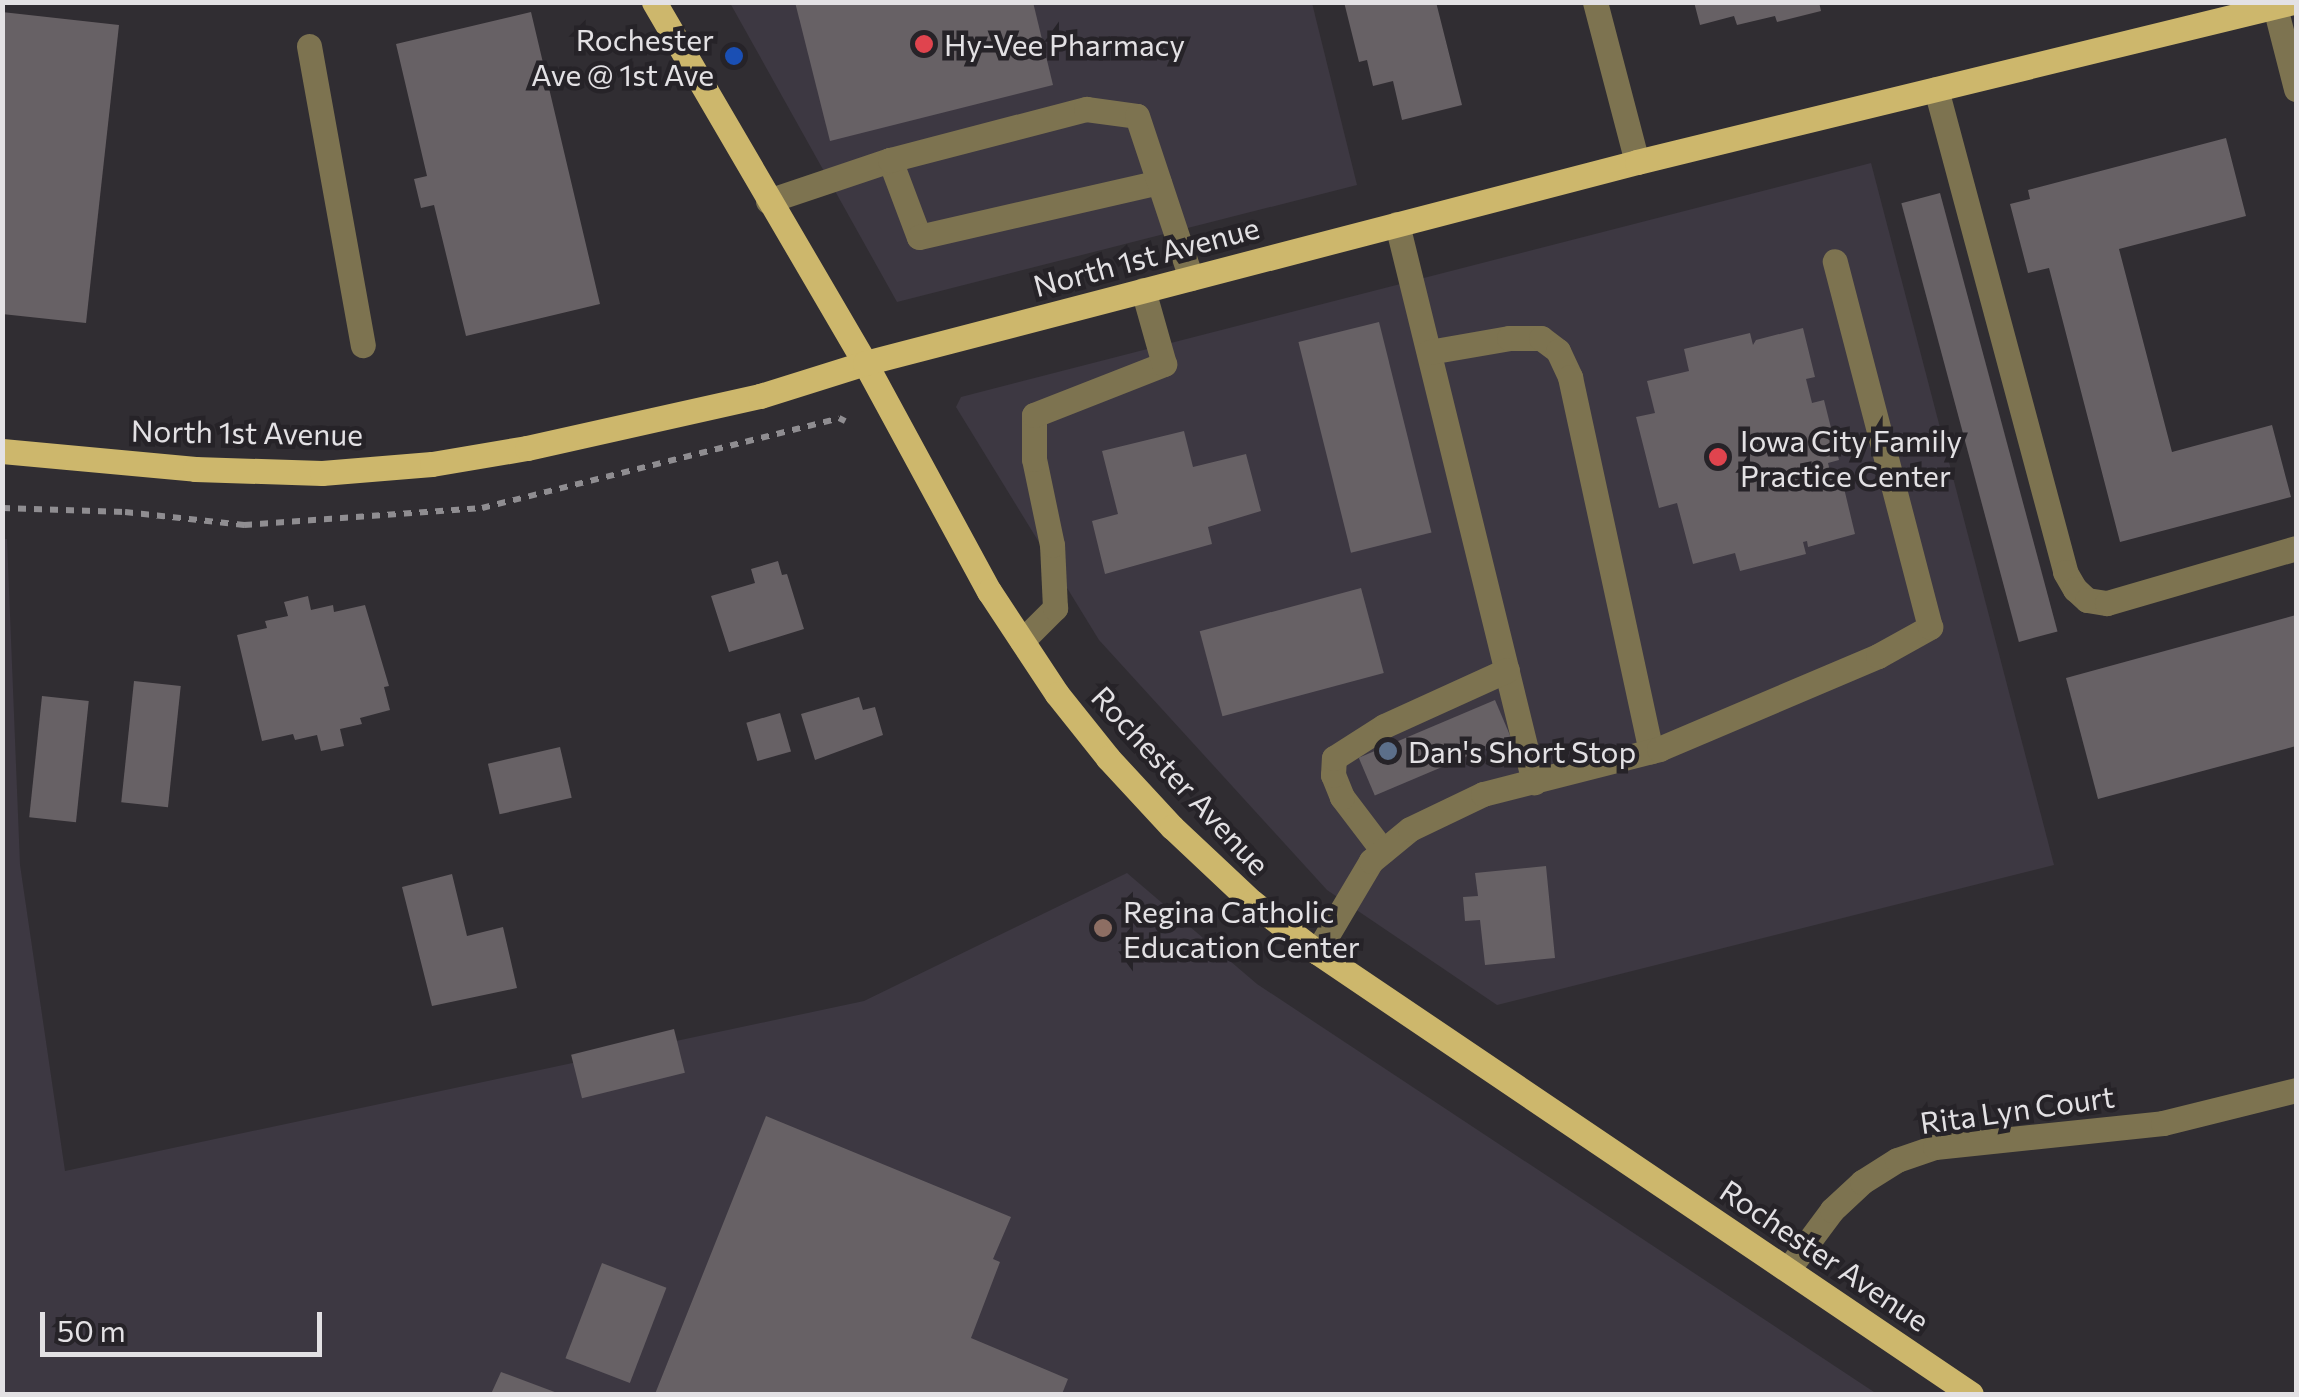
<!DOCTYPE html>
<html>
<head>
<meta charset="utf-8">
<style>
  body { margin:0 }
  #map { position:relative; width:2299px; height:1397px; overflow:hidden; background:#302d32; font-family:Commissioner,sans-serif }
  div>[style] { position:absolute }
  .built>* { inset:0; background:#3d3842 }
  .building>* { inset:0; background:#676165; transform-origin:0 0 }
  .path>* { height:6px; margin-top:-3px; transform-origin:0; background:repeating-linear-gradient(90deg,#8f8d91 0 8px,transparent 0 16px) }
  .minor>* { height:25px; margin:-12.5px; padding:0 12.5px; transform-origin:12.5px; border-radius:12.5px; background:#7d7350 }
  .major>* { height:25px; margin:-12.5px; padding:0 12.5px; transform-origin:12.5px; border-radius:12.5px; background:#cdb76c }
  .dots>* { width:28px; height:28px; translate:-50% -50%; box-sizing:border-box; border:5px solid #262328; border-radius:50% }
  span { translate:-50% -50%; white-space:nowrap; text-align:center; line-height:1.15; -webkit-text-stroke:9px #262328; paint-order:stroke }
  .poi-label { font-size:30px; color:#e3e1e4 }
  .right { translate:-100% -50%; text-align:right }
  .left { translate:0 -50%; text-align:left }
  .street-label { font-size:30px; color:#e3e1e4 }
  .frame { position:absolute; inset:0; border:5px solid #e3e1e4; pointer-events:none }
  .scale { position:absolute; left:40px; top:1312px; width:282px; height:45px; box-sizing:border-box; border:5px solid #e3e1e4; border-top:0; padding-left:12px; font-size:30px; line-height:35px; white-space:nowrap; color:#e3e1e4; -webkit-text-stroke:8px #262328; paint-order:stroke }
</style>
</head>
<body>
<div id="map">
  <div class="built">
    <div style="clip-path:polygon(730px 3px,1312px 3px,1357px 185px,897px 302px)"></div>
    <div style="clip-path:polygon(1871px 163px,2054px 865px,1497px 1005px,1327px 890px,1099px 640px,956px 407px,961px 397px)"></div>
    <div style="clip-path:polygon(3px 539px,7px 539px,20px 865px,65px 1171px,864px 1001px,1127px 873px,1257px 984px,1877px 1394px,3px 1394px)"></div>
  </div>
  <div class="building">
    <div style="clip-path:polygon(795px 2px,1033px 2px,1053px 85px,830px 141px)"></div>
    <div style="clip-path:polygon(1344px 2px,1436px 2px,1462px 105px,1402px 120px,1393px 81px,1373px 86px,1367px 60px,1359px 62px)"></div>
    <div style="clip-path:polygon(1694px 2px,1819px 2px,1821px 11px,1777px 22px,1775px 16px,1737px 25px,1734px 16px,1700px 25px)"></div>
    <div style="clip-path:polygon(2px 12px,119px 25px,86px 323px,2px 314px)"></div>
    <div style="clip-path:polygon(531px 12px,600px 304px,466px 336px,434px 205px,421px 208px,414px 179px,427px 176px,396px 44px)"></div>
    <div style="clip-path:polygon(2226px 138px,2246px 216px,2119px 249px,2172px 452px,2272px 425px,2291px 497px,2120px 542px,2049px 268px,2028px 273px,2010px 204px,2030px 199px,2028px 190px)"></div>
    <div style="left:1940px;top:193px;width:454px;height:40px;rotate:75deg"></div>
    <div style="left:1379px;top:322px;width:217px;height:83px;rotate:76deg"></div>
    <div style="clip-path:polygon(1803px 328px,1815px 377px,1806px 379px,1812px 403px,1824px 400px,1839px 460px,1828px 463px,1834px 487px,1843px 484px,1855px 534px,1808px 547px,1807px 541px,1803px 542px,1806px 554px,1740px 571px,1735px 553px,1693px 564px,1677px 503px,1659px 508px,1636px 417px,1655px 413px,1647px 381px,1689px 371px,1684px 349px,1750px 333px,1753px 345px,1756px 340px)"></div>
    <div style="clip-path:polygon(1184px 431px,1193px 467px,1246px 454px,1261px 511px,1208px 527px,1212px 544px,1105px 574px,1092px 521px,1118px 514px,1102px 451px)"></div>
    <div style="clip-path:polygon(778px 561px,782px 575px,787px 574px,804px 629px,729px 652px,711px 596px,755px 583px,751px 569px)"></div>
    <div style="left:1361px;top:588px;width:88px;height:167px;rotate:75deg"></div>
    <div style="clip-path:polygon(308px 596px,311px 610px,333px 605px,334px 612px,365px 605px,389px 686px,384px 687px,390px 710px,360px 718px,362px 724px,340px 729px,344px 746px,321px 751px,317px 735px,295px 740px,293px 734px,262px 741px,237px 635px,267px 628px,265px 621px,288px 616px,284px 602px)"></div>
    <div style="clip-path:polygon(2296px 615px,2296px 746px,2098px 799px,2066px 678px)"></div>
    <div style="left:134px;top:681px;width:47px;height:122px;rotate:6deg"></div>
    <div style="left:42px;top:696px;width:47px;height:122px;rotate:6deg"></div>
    <div style="clip-path:polygon(859px 697px,863px 710px,875px 707px,883px 735px,815px 760px,801px 714px)"></div>
    <div style="left:1495px;top:700px;width:41px;height:148px;rotate:67deg"></div>
    <div style="left:780px;top:713px;width:40px;height:35px;rotate:74deg"></div>
    <div style="left:560px;top:747px;width:52px;height:74px;rotate:77deg"></div>
    <div style="clip-path:polygon(1546px 866px,1555px 958px,1485px 965px,1480px 920px,1465px 921px,1463px 897px,1478px 896px,1475px 873px)"></div>
    <div style="clip-path:polygon(452px 874px,467px 936px,503px 927px,517px 988px,432px 1006px,402px 887px)"></div>
    <div style="left:674px;top:1029px;width:45px;height:106px;rotate:76deg"></div>
    <div style="clip-path:polygon(766px 1116px,1011px 1217px,993px 1259px,1000px 1262px,971px 1338px,1068px 1379px,1062px 1394px,655px 1394px)"></div>
    <div style="left:602px;top:1263px;width:69px;height:102px;rotate:21deg"></div>
    <div style="clip-path:polygon(501px 1372px,560px 1394px,491px 1394px)"></div>
  </div>
  <div class="path">
    <div style="left:2px;top:508px;width:123px;rotate:1.9deg"></div>
    <div style="left:125px;top:512px;width:120px;rotate:6.2deg"></div>
    <div style="left:244px;top:525px;width:239px;rotate:-4.1deg"></div>
    <div style="left:482px;top:508px;width:368px;rotate:-14.1deg"></div>
    <div style="left:839px;top:418px;width:7px;rotate:27deg"></div>
  </div>
  <div class="minor">
    <div style="left:1595px;top:2px;width:165px;rotate:75.3deg"></div>
    <div style="left:2275px;top:7px;width:85px;rotate:75.6deg"></div>
    <div style="left:309px;top:46px;width:304px;rotate:79.8deg"></div>
    <div style="left:1936px;top:89px;width:500px;rotate:75deg"></div>
    <div style="left:2065px;top:572px;width:20px;rotate:60deg"></div>
    <div style="left:2075px;top:589px;width:16px;rotate:43deg"></div>
    <div style="left:2087px;top:600px;width:20px;rotate:9deg"></div>
    <div style="left:2107px;top:603px;width:197px;rotate:-16.2deg"></div>
    <div style="left:890px;top:160px;width:82px;rotate:69.4deg"></div>
    <div style="left:919px;top:237px;width:246px;rotate:-12.9deg"></div>
    <div style="left:768px;top:201px;width:129px;rotate:-18.6deg"></div>
    <div style="left:890px;top:160px;width:203px;rotate:-14.6deg"></div>
    <div style="left:1086px;top:109px;width:51px;rotate:7.8deg"></div>
    <div style="left:1137px;top:116px;width:171px;rotate:71.6deg"></div>
    <div style="left:1397px;top:224px;width:575px;rotate:76.21deg"></div>
    <div style="left:1429px;top:352px;width:81px;rotate:-9.9deg"></div>
    <div style="left:1509px;top:338px;width:32px"></div>
    <div style="left:1541px;top:338px;width:21px;rotate:37deg"></div>
    <div style="left:1558px;top:351px;width:29px;rotate:65deg"></div>
    <div style="left:1570px;top:377px;width:383px;rotate:77.8deg"></div>
    <div style="left:1022px;top:641px;width:47px;rotate:-45deg"></div>
    <div style="left:1055px;top:608px;width:63px;rotate:-92.7deg"></div>
    <div style="left:1052px;top:545px;width:88px;rotate:-101.8deg"></div>
    <div style="left:1034px;top:459px;width:44px;rotate:-90deg"></div>
    <div style="left:1034px;top:415px;width:140px;rotate:-21.4deg"></div>
    <div style="left:1164px;top:364px;width:77px;rotate:-105.8deg"></div>
    <div style="left:1383px;top:851px;width:68px;rotate:-127.2deg"></div>
    <div style="left:1342px;top:797px;width:24px;rotate:-112deg"></div>
    <div style="left:1333px;top:775px;width:17px;rotate:-87deg"></div>
    <div style="left:1334px;top:758px;width:59px;rotate:-32.6deg"></div>
    <div style="left:1384px;top:726px;width:135px;rotate:-24.5deg"></div>
    <div style="left:1317px;top:952px;width:106px;rotate:-59.3deg"></div>
    <div style="left:1371px;top:861px;width:50px;rotate:-39.4deg"></div>
    <div style="left:1410px;top:829px;width:81px;rotate:-25.6deg"></div>
    <div style="left:1483px;top:794px;width:182px;rotate:-14.3deg"></div>
    <div style="left:1659px;top:749px;width:238px;rotate:-23deg"></div>
    <div style="left:1878px;top:656px;width:60px;rotate:-29.1deg"></div>
    <div style="left:1930px;top:627px;width:378px;rotate:-104.6deg"></div>
    <div style="left:1789px;top:1268px;width:72px;rotate:-53.4deg"></div>
    <div style="left:1832px;top:1210px;width:41px;rotate:-43deg"></div>
    <div style="left:1862px;top:1182px;width:41px;rotate:-32.2deg"></div>
    <div style="left:1897px;top:1160px;width:40px;rotate:-18.9deg"></div>
    <div style="left:1935px;top:1147px;width:229px;rotate:-6deg"></div>
    <div style="left:2163px;top:1123px;width:137px;rotate:-13.9deg"></div>
  </div>
  <div class="major">
    <div style="left:654px;top:2px;width:418px;rotate:59.7deg"></div>
    <div style="left:865px;top:363px;width:260px;rotate:61.5deg"></div>
    <div style="left:989px;top:591px;width:123px;rotate:56.6deg"></div>
    <div style="left:1057px;top:694px;width:82px;rotate:51.4deg"></div>
    <div style="left:1108px;top:758px;width:94px;rotate:47.2deg"></div>
    <div style="left:1172px;top:827px;width:110px;rotate:43.2deg"></div>
    <div style="left:1252px;top:902px;width:82px;rotate:37.6deg"></div>
    <div style="left:1317px;top:952px;width:789px;rotate:34.05deg"></div>
    <div style="left:2px;top:451px;width:194px;rotate:5.3deg"></div>
    <div style="left:195px;top:469px;width:127px;rotate:1.8deg"></div>
    <div style="left:322px;top:473px;width:110px;rotate:-4.7deg"></div>
    <div style="left:432px;top:464px;width:96px;rotate:-9.6deg"></div>
    <div style="left:527px;top:448px;width:239px;rotate:-12.6deg"></div>
    <div style="left:760px;top:396px;width:110px;rotate:-17.4deg"></div>
    <div style="left:865px;top:363px;width:798px;rotate:-14.59deg"></div>
    <div style="left:1637px;top:162px;width:675px;rotate:-13.71deg"></div>
  </div>
  <div class="dots">
    <div style="left:924px;top:44px;background:#e0444e"></div>
    <div style="left:734px;top:56px;background:#1a4fb4"></div>
    <div style="left:1718px;top:457px;background:#e0444e"></div>
    <div style="left:1388px;top:751px;background:#5c6f8a"></div>
    <div style="left:1103px;top:928px;background:#8d6e63"></div>
  </div>
  <div class="poi-label">
    <span class="right" style="left:714px;top:56px">Rochester<br>Ave @ 1st Ave</span>
    <span class="left" style="left:944px;top:44px">Hy-Vee Pharmacy</span>
    <span class="left" style="left:1740px;top:457px">Iowa City Family<br>Practice Center</span>
    <span class="left" style="left:1408px;top:751px">Dan's Short Stop</span>
    <span class="left" style="left:1123px;top:928px">Regina Catholic<br>Education Center</span>
  </div>
  <div class="street-label">
    <span style="left:1146px;top:256px;rotate:-15deg">North 1st Avenue</span>
    <span style="left:247px;top:432px;rotate:1deg">North 1st Avenue</span>
    <span style="left:1181px;top:780px;rotate:47deg">Rochester Avenue</span>
    <span style="left:2017px;top:1109px;rotate:-8deg">Rita Lyn Court</span>
    <span style="left:1825px;top:1255px;rotate:34deg">Rochester Avenue</span>
  </div>
  <div class="frame"></div>
  <div class="scale">50 m</div>
</div>
</body>
</html>
